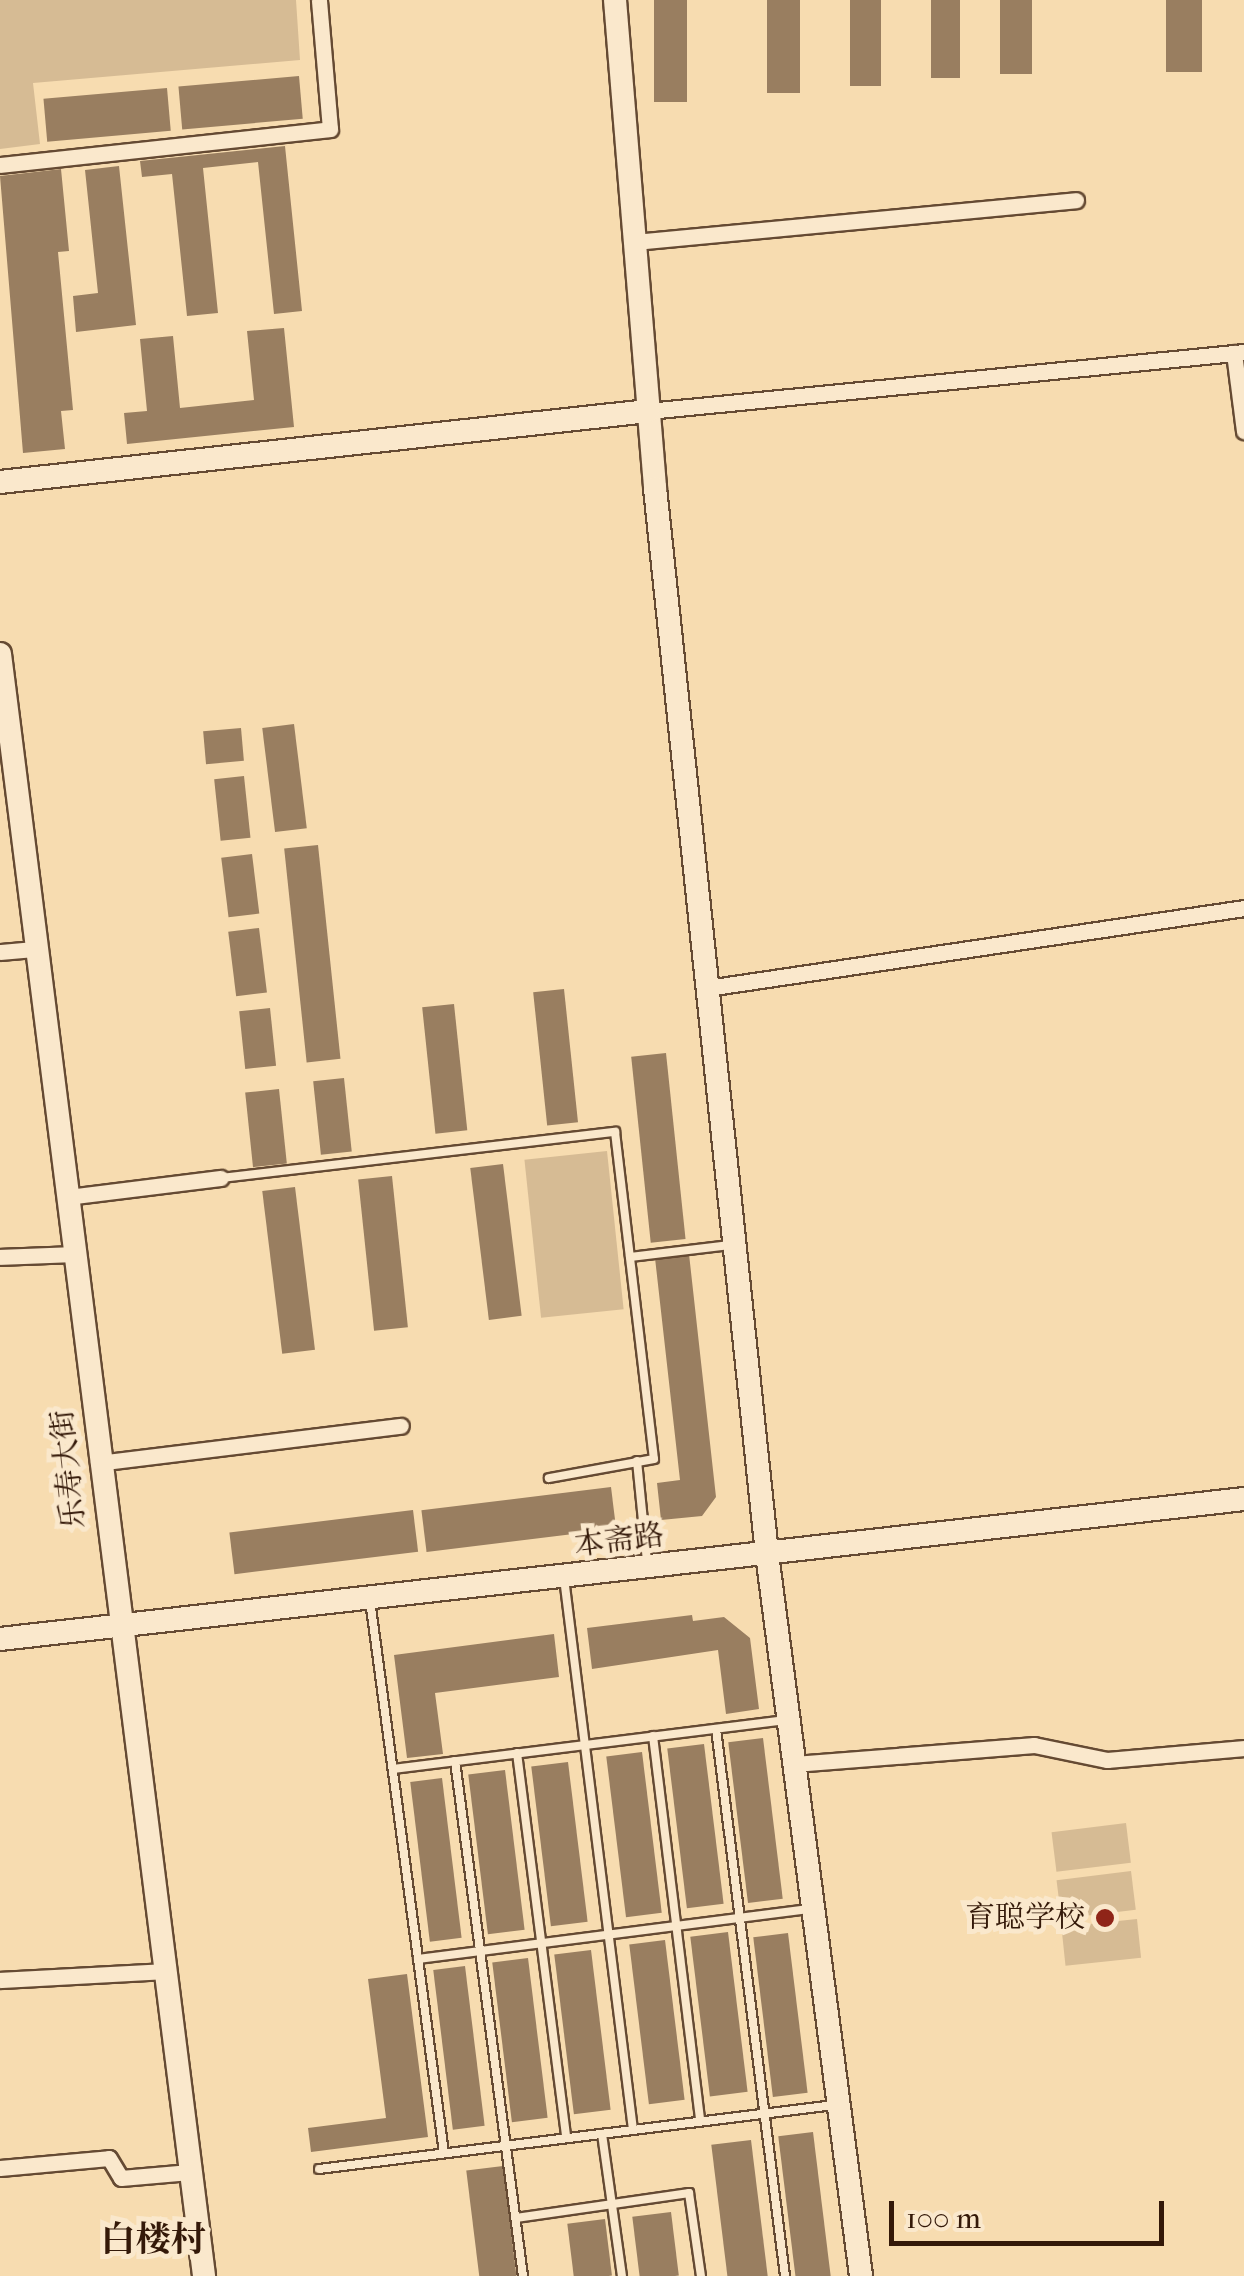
<!DOCTYPE html>
<html>
<head>
<meta charset="utf-8">
<style>
  body { margin:0 }
  #map { position:relative; width:1244px; height:2276px; overflow:hidden; background:#f7dcb0; font-family:"IM FELL French Canon","Noto Serif SC",serif }
  div>[style] { position:absolute }
  .green>* { inset:0; background:#d6bb94; transform-origin:0 0 }
  .building>* { inset:0; background:#997e60; transform-origin:0 0 }
  .roads { filter:drop-shadow(2px 0 #654a33) drop-shadow(-2px 0 #654a33) drop-shadow(0 2px #654a33) drop-shadow(0 -2px #654a33) }
  .lane>* { height:8px; margin:-4px; padding:0 4px; transform-origin:4px; border-radius:4px; background:#fae8cc }
  .street>* { height:15px; margin:-7.5px; padding:0 7.5px; transform-origin:7.5px; border-radius:7.5px; background:#fae8cc }
  .secondary>* { height:22px; margin:-11px; padding:0 11px; transform-origin:11px; border-radius:11px; background:#fae8cc }
  .dots>* { width:28px; height:28px; translate:-50% -50%; box-sizing:border-box; border:5px solid #fae8cc; border-radius:50% }
  span { translate:-50% -50%; white-space:nowrap; text-align:center; line-height:1.15; -webkit-text-stroke:10px #fae8cc; paint-order:stroke }
  .street-label { font-size:30px; color:#341909 }
  .poi-label { font-size:30px; color:#341909 }
  .right { translate:-100% -50%; text-align:right }
  .quarter-label { font-size:35px; color:#341909; font-weight:700 }
  .scale { position:absolute; left:889px; top:2201px; width:275px; height:45px; box-sizing:border-box; border:5px solid #341909; border-top:0; padding-left:12px; font-size:30px; line-height:35px; white-space:nowrap; color:#341909; -webkit-text-stroke:8px #fae8cc; paint-order:stroke }
</style>
</head>
<body>
<div id="map">
  <div class="green">
    <div style="clip-path:polygon(0 0,296px 0,300px 60px,33px 83px,40px 144px,0 149px)"></div>
    <div style="left:607px;top:1151px;width:159px;height:83px;rotate:84deg"></div>
    <div style="left:1126px;top:1823px;width:40px;height:75px;rotate:83deg"></div>
    <div style="left:1131px;top:1871px;width:39px;height:75px;rotate:83deg"></div>
    <div style="left:1137px;top:1919px;width:39px;height:76px;rotate:84deg"></div>
  </div>
  <div class="building">
    <div style="left:654px;top:0;width:33px;height:102px"></div>
    <div style="left:767px;top:0;width:33px;height:93px"></div>
    <div style="left:850px;top:0;width:31px;height:86px"></div>
    <div style="left:931px;top:0;width:29px;height:78px"></div>
    <div style="left:1000px;top:0;width:32px;height:74px"></div>
    <div style="left:1166px;top:0;width:36px;height:72px"></div>
    <div style="left:299px;top:76px;width:43px;height:121px;rotate:85deg"></div>
    <div style="left:167px;top:88px;width:43px;height:124px;rotate:85deg"></div>
    <div style="clip-path:polygon(285px 146px,302px 311px,274px 314px,258px 162px,203px 168px,218px 313px,187px 316px,172px 174px,142px 177px,140px 161px)"></div>
    <div style="clip-path:polygon(119px 166px,136px 325px,76px 332px,73px 296px,98px 293px,85px 170px)"></div>
    <div style="clip-path:polygon(61px 169px,69px 251px,58px 252px,73px 410px,61px 411px,65px 449px,23px 453px,0 176px)"></div>
    <div style="clip-path:polygon(284px 328px,294px 427px,127px 444px,124px 413px,147px 411px,140px 339px,173px 336px,180px 408px,254px 400px,247px 331px)"></div>
    <div style="left:294px;top:724px;width:105px;height:32px;rotate:83deg"></div>
    <div style="left:241px;top:728px;width:33px;height:38px;rotate:85deg"></div>
    <div style="left:244px;top:776px;width:62px;height:30px;rotate:84deg"></div>
    <div style="left:318px;top:845px;width:215px;height:34px;rotate:84deg"></div>
    <div style="left:252px;top:854px;width:60px;height:31px;rotate:83deg"></div>
    <div style="left:259px;top:928px;width:65px;height:31px;rotate:83deg"></div>
    <div style="left:564px;top:989px;width:134px;height:31px;rotate:84deg"></div>
    <div style="left:454px;top:1004px;width:127px;height:32px;rotate:84deg"></div>
    <div style="left:270px;top:1008px;width:58px;height:31px;rotate:84deg"></div>
    <div style="left:666px;top:1053px;width:187px;height:35px;rotate:84deg"></div>
    <div style="left:344px;top:1078px;width:74px;height:31px;rotate:84deg"></div>
    <div style="left:279px;top:1089px;width:75px;height:34px;rotate:84deg"></div>
    <div style="left:503px;top:1164px;width:153px;height:33px;rotate:83deg"></div>
    <div style="left:392px;top:1176px;width:152px;height:34px;rotate:84deg"></div>
    <div style="left:295px;top:1187px;width:164px;height:33px;rotate:83deg"></div>
    <div style="clip-path:polygon(689px 1254px,716px 1497px,702px 1516px,661px 1520px,657px 1483px,680px 1480px,655px 1258px)"></div>
    <div style="left:611px;top:1487px;width:42px;height:191px;rotate:83deg"></div>
    <div style="left:413px;top:1510px;width:42px;height:185px;rotate:83deg"></div>
    <div style="clip-path:polygon(692px 1615px,693px 1621px,724px 1617px,750px 1638px,759px 1709px,726px 1714px,718px 1650px,592px 1669px,587px 1628px)"></div>
    <div style="clip-path:polygon(554px 1634px,559px 1677px,435px 1693px,443px 1754px,407px 1758px,394px 1655px)"></div>
    <div style="left:763px;top:1738px;width:162px;height:35px;rotate:83deg"></div>
    <div style="left:704px;top:1744px;width:161px;height:37px;rotate:83deg"></div>
    <div style="left:642px;top:1752px;width:162px;height:36px;rotate:83deg"></div>
    <div style="left:568px;top:1762px;width:161px;height:37px;rotate:83deg"></div>
    <div style="left:505px;top:1770px;width:161px;height:37px;rotate:83deg"></div>
    <div style="left:442px;top:1778px;width:161px;height:32px;rotate:83deg"></div>
    <div style="left:728px;top:1932px;width:161px;height:38px;rotate:83deg"></div>
    <div style="left:788px;top:1933px;width:161px;height:35px;rotate:83deg"></div>
    <div style="left:665px;top:1940px;width:161px;height:36px;rotate:83deg"></div>
    <div style="left:591px;top:1950px;width:161px;height:37px;rotate:83deg"></div>
    <div style="left:528px;top:1958px;width:161px;height:36px;rotate:83deg"></div>
    <div style="left:465px;top:1966px;width:161px;height:32px;rotate:83deg"></div>
    <div style="clip-path:polygon(407px 1974px,428px 2137px,311px 2152px,308px 2128px,386px 2118px,368px 1979px)"></div>
    <div style="left:813px;top:2132px;width:145px;height:35px;rotate:83deg"></div>
    <div style="left:751px;top:2140px;width:137px;height:40px;rotate:83deg"></div>
    <div style="left:503px;top:2166px;width:111px;height:37px;rotate:83deg"></div>
    <div style="left:671px;top:2212px;width:64px;height:39px;rotate:83deg"></div>
    <div style="left:605px;top:2219px;width:57px;height:38px;rotate:83deg"></div>
  </div>
  <div class="roads">
    <div class="lane">
      <div style="left:221px;top:1178px;width:397px;rotate:-6.7deg"></div>
      <div style="left:615px;top:1132px;width:329px;rotate:83.2deg"></div>
      <div style="left:654px;top:1459px;width:107px;rotate:169.7deg"></div>
      <div style="left:630px;top:1257px;width:101px;rotate:-6.8deg"></div>
      <div style="left:637px;top:1461px;width:100px;rotate:84.3deg"></div>
      <div style="left:564px;top:1578px;width:556px;rotate:82.87deg"></div>
      <div style="left:370px;top:1600px;width:558px;rotate:82.38deg"></div>
      <div style="left:716px;top:1729px;width:551px;rotate:82.81deg"></div>
      <div style="left:653px;top:1736px;width:388px;rotate:83deg"></div>
      <div style="left:517px;top:1753px;width:388px;rotate:82.7deg"></div>
      <div style="left:455px;top:1761px;width:519px;rotate:82.48deg"></div>
      <div style="left:393px;top:1769px;width:394px;rotate:-7.1deg"></div>
      <div style="left:418px;top:1959px;width:394px;rotate:-7.3deg"></div>
      <div style="left:602px;top:2134px;width:143px;rotate:82deg"></div>
      <div style="left:319px;top:2169px;width:519px;rotate:-7.08deg"></div>
      <div style="left:516px;top:2218px;width:175px;rotate:-8.2deg"></div>
      <div style="left:689px;top:2193px;width:84px;rotate:81.8deg"></div>
    </div>
    <div class="street">
      <div style="left:0;top:165px;width:332px;rotate:-6.2deg"></div>
      <div style="left:330px;top:129px;width:129px;rotate:-94.9deg"></div>
      <div style="left:634px;top:242px;width:444px;rotate:-5.4deg"></div>
      <div style="left:1234px;top:353px;width:79px;rotate:82.7deg"></div>
      <div style="left:648px;top:411px;width:599px;rotate:-5.65deg"></div>
      <div style="left:0;top:952px;width:38px;rotate:-5deg"></div>
      <div style="left:707px;top:988px;width:543px;rotate:-8.47deg"></div>
      <div style="left:68px;top:1197px;width:154px;rotate:-7.1deg"></div>
      <div style="left:0;top:1257px;width:74px;rotate:-2.3deg"></div>
      <div style="left:98px;top:1463px;width:305px;rotate:-7deg"></div>
      <div style="left:794px;top:1764px;width:241px;rotate:-4.5deg"></div>
      <div style="left:1034px;top:1745px;width:75px;rotate:11.6deg"></div>
      <div style="left:1107px;top:1760px;width:138px;rotate:-5deg"></div>
      <div style="left:0;top:1980px;width:164px;rotate:-3.1deg"></div>
      <div style="left:0;top:2168px;width:109px;rotate:-5.2deg"></div>
      <div style="left:109px;top:2158px;width:23px;rotate:59deg"></div>
      <div style="left:121px;top:2178px;width:69px;rotate:-5deg"></div>
    </div>
    <div class="secondary">
      <div style="left:615px;top:0;width:490px;rotate:85.3deg"></div>
      <div style="left:655px;top:488px;width:1072px;rotate:84deg"></div>
      <div style="left:767px;top:1554px;width:728px;rotate:82.58deg"></div>
      <div style="left:0;top:482px;width:652px;rotate:-6.25deg"></div>
      <div style="left:0;top:654px;width:1635px;rotate:82.83deg"></div>
      <div style="left:0;top:1639px;width:1252px;rotate:-6.42deg"></div>
    </div>
  </div>
  <div class="dots">
    <div style="left:1105px;top:1918px;background:#8f2418"></div>
  </div>
  <div class="street-label">
    <span style="left:69px;top:1469px;rotate:-96deg">乐寿大街</span>
    <span style="left:619px;top:1541px;rotate:-7deg">本斋路</span>
  </div>
  <div class="poi-label">
    <span class="right" style="left:1085px;top:1918px">育聪学校</span>
  </div>
  <div class="quarter-label">
    <span style="left:153px;top:2240px">白楼村</span>
  </div>
  <div class="scale">100 m</div>
</div>
</body>
</html>
